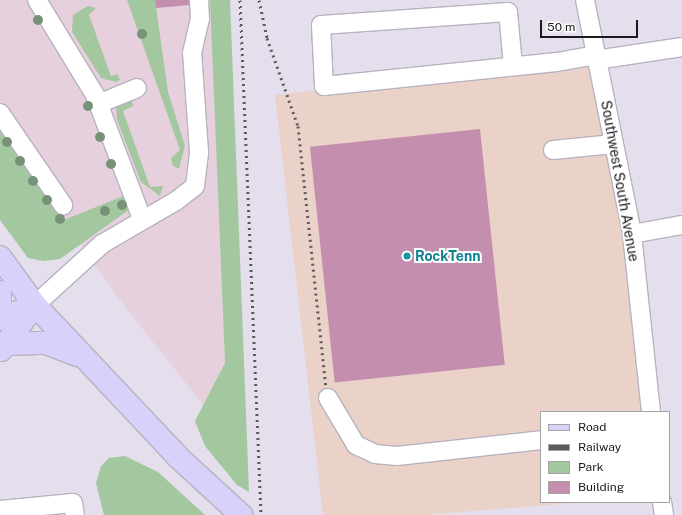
<!DOCTYPE html>
<html>
<head>
<meta charset="utf-8">
<style>
  body { margin:0 }
  #map { position:relative; width:682px; height:515px; overflow:hidden; background:#e4deed; font-family:"Public Sans",sans-serif }
  div>[style] { position:absolute }
  .commercial>* { inset:0; background:#e7d0dd }
  .industrial>* { inset:0; background:#ead2c9 }
  .green>* { inset:0; background:#a3c79e }
  .building>* { inset:0; background:#c48fae; transform-origin:0 0 }
  .roads { filter:drop-shadow(1px 0 #b8b2c0) drop-shadow(-1px 0 #b8b2c0) drop-shadow(0 1px #b8b2c0) drop-shadow(0 -1px #b8b2c0) }
  .minor>* { height:18px; margin:-9px; padding:0 9px; transform-origin:9px; border-radius:9px; background:#fff }
  .major>* { height:22px; margin:-11px; padding:0 11px; transform-origin:11px; border-radius:11px; background:#d8d2fa }
  .rail>* { height:3px; margin-top:-1.5px; transform-origin:0; background:repeating-linear-gradient(90deg,#5b5860 0 2px,transparent 0 6px) }
  .trees>* { width:10px; height:10px; margin:-5px; border-radius:50%; background:#789279 }
  .dots>* { width:11px; height:11px; translate:-50% -50%; box-sizing:border-box; border:2px solid #fff; border-radius:50% }
  span { translate:-50% -50%; white-space:nowrap; text-align:center; line-height:1.15; -webkit-text-stroke:4px #fff; paint-order:stroke }
  .street-label { font-size:14px; color:#1b191e }
  .culture-label { font-size:14px; color:#0d838f; font-weight:700 }
  .left { translate:0 -50%; text-align:left }
  .legend { position:absolute; left:540px; top:411px; width:130px; height:92px; box-sizing:border-box; background:#fff; border:1px solid #a4a3a5; margin:0; padding:5px 7px; list-style:none; font-size:12px; color:#1b191e }
  .legend li { display:flex; align-items:center; gap:8px; height:20px }
  .legend b { width:20px; border:1px solid #a4a3a5 }
  .scale { position:absolute; left:540px; top:20px; width:98px; height:18px; box-sizing:border-box; border:2px solid #1b191e; border-top:0; padding-left:5px; font-size:12px; line-height:14px; white-space:nowrap; color:#1b191e; -webkit-text-stroke:3px #fff; paint-order:stroke }
</style>
</head>
<body>
<div id="map">
  <div class="commercial">
    <div style="clip-path:polygon(0 0,210px 0,228px 436px,122px 303px,0 130px)"></div>
  </div>
  <div class="industrial">
    <div style="clip-path:polygon(596px 60px,651px 412px,541px 412px,541px 502px,586px 502px,423px 515px,323px 515px,275px 95px)"></div>
  </div>
  <div class="green">
    <div style="clip-path:polygon(127px 0,155px 0,168px 92px,185px 146px,179px 169px,173px 166px,171px 158px,180px 150px)"></div>
    <div style="clip-path:polygon(210px 0,230px 0,249px 492px,237px 485px,205px 446px,195px 421px,225px 363px)"></div>
    <div style="clip-path:polygon(88px 6px,96px 8px,89px 15px,111px 76px,117px 74px,120px 80px,116px 82px,101px 78px,72px 32px,73px 15px)"></div>
    <div style="clip-path:polygon(132px 100px,133px 106px,123px 111px,150px 187px,163px 186px,160px 196px,141px 182px,117px 120px,116px 106px)"></div>
    <div style="clip-path:polygon(0 125px,64px 220px,126px 195px,130px 209px,60px 259px,43px 261px,28px 258px,0 220px)"></div>
    <div style="clip-path:polygon(125px 456px,158px 472px,205px 515px,104px 515px,96px 483px,101px 466px,109px 458px)"></div>
  </div>
  <div class="building">
    <div style="clip-path:polygon(155px 0,189px 0,190px 5px,156px 8px)"></div>
    <div style="left:480px;top:129px;width:237px;height:171px;rotate:84deg"></div>
  </div>
  <div class="roads">
    <div class="minor">
      <div style="left:37px;top:0;width:111px;rotate:58.6deg"></div>
      <div style="left:95px;top:95px;width:133px;rotate:69.2deg"></div>
      <div style="left:585px;top:0;width:239px;rotate:78.6deg"></div>
      <div style="left:632px;top:234px;width:179px;rotate:83.9deg"></div>
      <div style="left:596px;top:60px;width:87px;rotate:-8.6deg"></div>
      <div style="left:513px;top:66px;width:54px;rotate:-95.3deg"></div>
      <div style="left:508px;top:12px;width:187px;rotate:176deg"></div>
      <div style="left:321px;top:25px;width:61px;rotate:87.2deg"></div>
      <div style="left:324px;top:86px;width:234px;rotate:-5.9deg"></div>
      <div style="left:557px;top:62px;width:39px;rotate:-10deg"></div>
      <div style="left:98px;top:104px;width:42px;rotate:-22.3deg"></div>
      <div style="left:0;top:113px;width:112px;rotate:55.6deg"></div>
      <div style="left:553px;top:150px;width:61px;rotate:-5.6deg"></div>
      <div style="left:632px;top:234px;width:51px;rotate:-10.2deg"></div>
      <div style="left:35px;top:305px;width:91px;rotate:-42.3deg"></div>
      <div style="left:102px;top:244px;width:86px;rotate:-30.2deg"></div>
      <div style="left:176px;top:201px;width:24px;rotate:-38deg"></div>
      <div style="left:195px;top:186px;width:34px;rotate:-83deg"></div>
      <div style="left:199px;top:152px;width:99px;rotate:-94deg"></div>
      <div style="left:192px;top:53px;width:35px;rotate:-77deg"></div>
      <div style="left:200px;top:19px;width:19px;rotate:-93deg"></div>
      <div style="left:328px;top:398px;width:55px;rotate:59.2deg"></div>
      <div style="left:356px;top:445px;width:21px;rotate:25deg"></div>
      <div style="left:375px;top:454px;width:22px;rotate:5deg"></div>
      <div style="left:397px;top:456px;width:145px;rotate:-6.3deg"></div>
      <div style="left:662px;top:502px;width:13px;rotate:81deg"></div>
      <div style="left:0;top:510px;width:73px;rotate:-5.5deg"></div>
      <div style="left:73px;top:503px;width:12px;rotate:81deg"></div>
    </div>
    <div class="major">
      <div style="left:0;top:257px;width:59px;rotate:53.9deg"></div>
      <div style="left:35px;top:305px;width:209px;rotate:46.7deg"></div>
      <div style="left:178px;top:457px;width:86px;rotate:42.6deg"></div>
      <div style="left:0;top:292px;width:9px;rotate:90deg"></div>
      <div style="left:0;top:319px;width:38px;rotate:-22deg"></div>
      <div style="left:8px;top:344px;width:38px;rotate:-2deg"></div>
      <div style="left:46px;top:343px;width:34px;rotate:21deg"></div>
      <div style="left:1px;top:350px;width:56px;rotate:-52.9deg"></div>
    </div>
  </div>
  <div class="rail">
    <div style="left:240px;top:0;width:515px;rotate:87.66deg"></div>
    <div style="left:259px;top:0;width:39px;rotate:78deg"></div>
    <div style="left:267px;top:38px;width:93px;rotate:70.6deg"></div>
    <div style="left:298px;top:126px;width:262px;rotate:83.9deg"></div>
  </div>
  <div class="trees">
    <div style="left:38px;top:20px"></div>
    <div style="left:142px;top:34px"></div>
    <div style="left:88px;top:106px"></div>
    <div style="left:100px;top:137px"></div>
    <div style="left:7px;top:142px"></div>
    <div style="left:20px;top:161px"></div>
    <div style="left:111px;top:164px"></div>
    <div style="left:33px;top:181px"></div>
    <div style="left:47px;top:200px"></div>
    <div style="left:122px;top:205px"></div>
    <div style="left:105px;top:211px"></div>
    <div style="left:60px;top:219px"></div>
  </div>
  <div class="dots">
    <div style="left:407px;top:256px;background:#0f9aa8"></div>
  </div>
  <div class="street-label">
    <span style="left:620px;top:181px;rotate:80deg">Southwest South Avenue</span>
  </div>
  <div class="culture-label">
    <span class="left" style="left:415px;top:256px">RockTenn</span>
  </div>
  <ul class="legend">
  <li><b style="height:5px;background:#d8d2fa"></b>Road</li>
  <li><b style="height:5px;background:#5b5860"></b>Railway</li>
  <li><b style="height:11px;background:#a3c79e"></b>Park</li>
  <li><b style="height:11px;background:#c48fae"></b>Building</li>
  </ul>
  <div class="scale">50 m</div>
</div>
</body>
</html>
